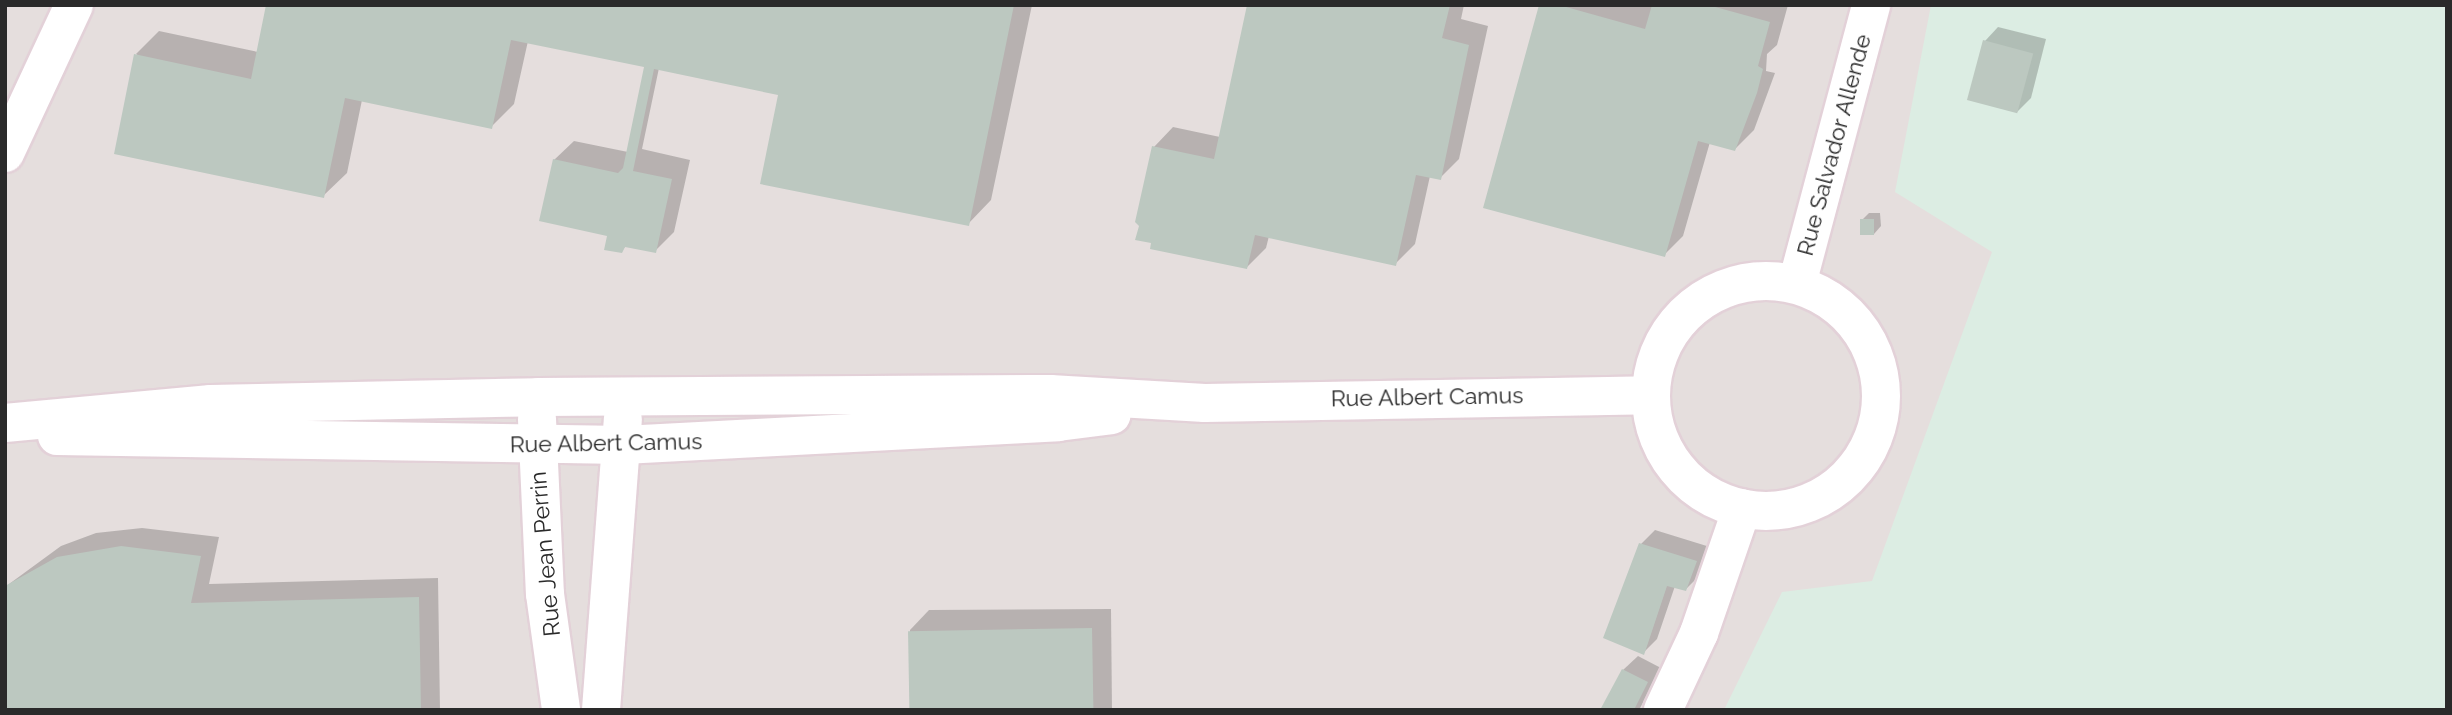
<!DOCTYPE html>
<html>
<head>
<meta charset="utf-8">
<style>
  body { margin:0 }
  #map { position:relative; width:2452px; height:715px; overflow:hidden; background:#dcede3; font-family:Raleway,sans-serif }
  div>[style] { position:absolute }
  .industrial>* { inset:0; background:#e5dedd }
  .shadow>* { inset:0; background:#0003 }
  .building>* { inset:0; background:#bcc8c0; transform-origin:0 0 }
  .roads { filter:drop-shadow(2px 0 #e3d1d8) drop-shadow(-2px 0 #e3d1d8) drop-shadow(0 2px #e3d1d8) drop-shadow(0 -2px #e3d1d8) }
  .street>* { height:38px; margin:-19px; padding:0 19px; transform-origin:19px; border-radius:19px; background:#fff }
  .secondary>* { height:38px; margin:-19px; padding:0 19px; transform-origin:19px; border-radius:19px; background:#fff }
  .secondary>.ring { margin:-19px; padding:0; box-sizing:content-box; background:none; border:38px solid #fff; border-radius:50% }
  span { translate:-50% -50%; white-space:nowrap; text-align:center; line-height:1.15; -webkit-text-stroke:7px #fff; paint-order:stroke }
  .street-label { font-size:23px; color:#2a2a2a }
  .frame { position:absolute; inset:0; border:7px solid #2a2a2a; pointer-events:none }
</style>
</head>
<body>
<div id="map">
  <div class="industrial">
    <div style="clip-path:polygon(5px 5px,1931px 5px,1895px 192px,1992px 252px,1872px 581px,1782px 592px,1724px 710px,5px 710px)"></div>
  </div>
  <div class="shadow">
    <div style="clip-path:polygon(268px 5px,1032px 5px,991px 200px,968px 224px,780px 93px,659px 68px,642px 149px,690px 160px,674px 232px,655px 251px,627px 245px,621px 251px,554px 160px,574px 141px,628px 152px,648px 66px,528px 41px,514px 104px,491px 127px,362px 100px,347px 173px,323px 196px,136px 54px,159px 31px,258px 52px)"></div>
    <div style="clip-path:polygon(1249px 5px,1464px 5px,1461px 19px,1488px 26px,1459px 159px,1440px 178px,1430px 176px,1415px 244px,1395px 264px,1269px 236px,1266px 248px,1247px 267px,1154px 147px,1173px 127px,1220px 137px)"></div>
    <div style="clip-path:polygon(1541px 5px,1788px 5px,1777px 45px,1767px 54px,1766px 71px,1775px 73px,1754px 130px,1735px 149px,1710px 142px,1683px 236px,1664px 255px)"></div>
    <div style="clip-path:polygon(1998px 27px,2046px 39px,2031px 98px,2017px 112px,1985px 41px)"></div>
    <div style="clip-path:polygon(1869px 213px,1880px 213px,1881px 226px,1874px 234px,1862px 220px)"></div>
    <div style="clip-path:polygon(142px 528px,219px 537px,209px 584px,438px 578px,440px 710px,5px 710px,5px 587px,61px 546px,96px 533px)"></div>
    <div style="clip-path:polygon(1655px 530px,1710px 547px,1700px 575px,1686px 589px,1675px 586px,1657px 639px,1643px 653px,1641px 544px)"></div>
    <div style="clip-path:polygon(1111px 609px,1112px 710px,910px 710px,910px 630px,929px 610px)"></div>
    <div style="clip-path:polygon(1638px 656px,1661px 668px,1639px 710px,1602px 710px,1623px 670px)"></div>
  </div>
  <div class="building">
    <div style="clip-path:polygon(266px 5px,1014px 5px,969px 226px,760px 184px,778px 95px,654px 69px,633px 171px,672px 179px,656px 253px,625px 247px,622px 253px,604px 250px,607px 236px,539px 221px,553px 159px,618px 173px,623px 168px,644px 67px,511px 40px,492px 129px,345px 98px,324px 198px,114px 154px,134px 54px,251px 79px)"></div>
    <div style="clip-path:polygon(1247px 5px,1450px 5px,1442px 38px,1469px 45px,1441px 180px,1416px 175px,1396px 266px,1255px 235px,1247px 269px,1150px 249px,1151px 243px,1135px 240px,1139px 226px,1135px 222px,1152px 146px,1214px 159px)"></div>
    <div style="clip-path:polygon(1539px 5px,1559px 5px,1645px 29px,1652px 5px,1708px 5px,1770px 22px,1758px 66px,1763px 69px,1757px 93px,1735px 151px,1698px 141px,1665px 257px,1483px 208px)"></div>
    <div style="left:1983px;top:40px;width:52px;height:62px;rotate:15deg"></div>
    <div style="left:1874px;top:219px;width:16px;height:14px;rotate:90deg"></div>
    <div style="clip-path:polygon(1639px 543px,1697px 561px,1686px 591px,1667px 586px,1644px 655px,1603px 638px)"></div>
    <div style="clip-path:polygon(121px 546px,201px 556px,191px 603px,419px 597px,421px 710px,5px 710px,5px 586px,57px 557px)"></div>
    <div style="left:1092px;top:628px;width:82px;height:184px;rotate:89deg"></div>
    <div style="clip-path:polygon(1622px 669px,1648px 682px,1634px 710px,1600px 710px)"></div>
  </div>
  <div class="roads">
    <div class="street">
      <div style="left:5px;top:153px;width:163px;rotate:-65deg"></div>
    </div>
    <div class="secondary">
      <div class="ring" style="left:1651px;top:281px;width:192px;height:192px"></div>
      <div style="left:1797px;top:284px;width:289px;rotate:-75.1deg"></div>
      <div style="left:537px;top:419px;width:175px;rotate:87.4deg"></div>
      <div style="left:545px;top:594px;width:117px;rotate:82.1deg"></div>
      <div style="left:5px;top:423px;width:207px;rotate:-5.3deg"></div>
      <div style="left:211px;top:404px;width:327px;rotate:-1.2deg"></div>
      <div style="left:538px;top:397px;width:512px;rotate:-0.34deg"></div>
      <div style="left:1050px;top:394px;width:155px;rotate:3.3deg"></div>
      <div style="left:1205px;top:403px;width:445px;rotate:-1deg"></div>
      <div style="left:57px;top:436px;width:566px;rotate:0.91deg"></div>
      <div style="left:623px;top:445px;width:436px;rotate:-3deg"></div>
      <div style="left:1058px;top:422px;width:54px;rotate:-7.4deg"></div>
      <div style="left:601px;top:710px;width:292px;rotate:-85.7deg"></div>
      <div style="left:1663px;top:710px;width:85px;rotate:-64.9deg"></div>
      <div style="left:1699px;top:633px;width:132px;rotate:-71deg"></div>
    </div>
  </div>
  <div class="street-label">
    <span style="left:1834px;top:145px;rotate:-75deg">Rue Salvador Allende</span>
    <span style="left:1427px;top:397px;rotate:-1deg">Rue Albert Camus</span>
    <span style="left:606px;top:443px;rotate:-1deg">Rue Albert Camus</span>
    <span style="left:545px;top:554px;rotate:-95deg">Rue Jean Perrin</span>
  </div>
  <div class="frame"></div>
</div>
</body>
</html>
